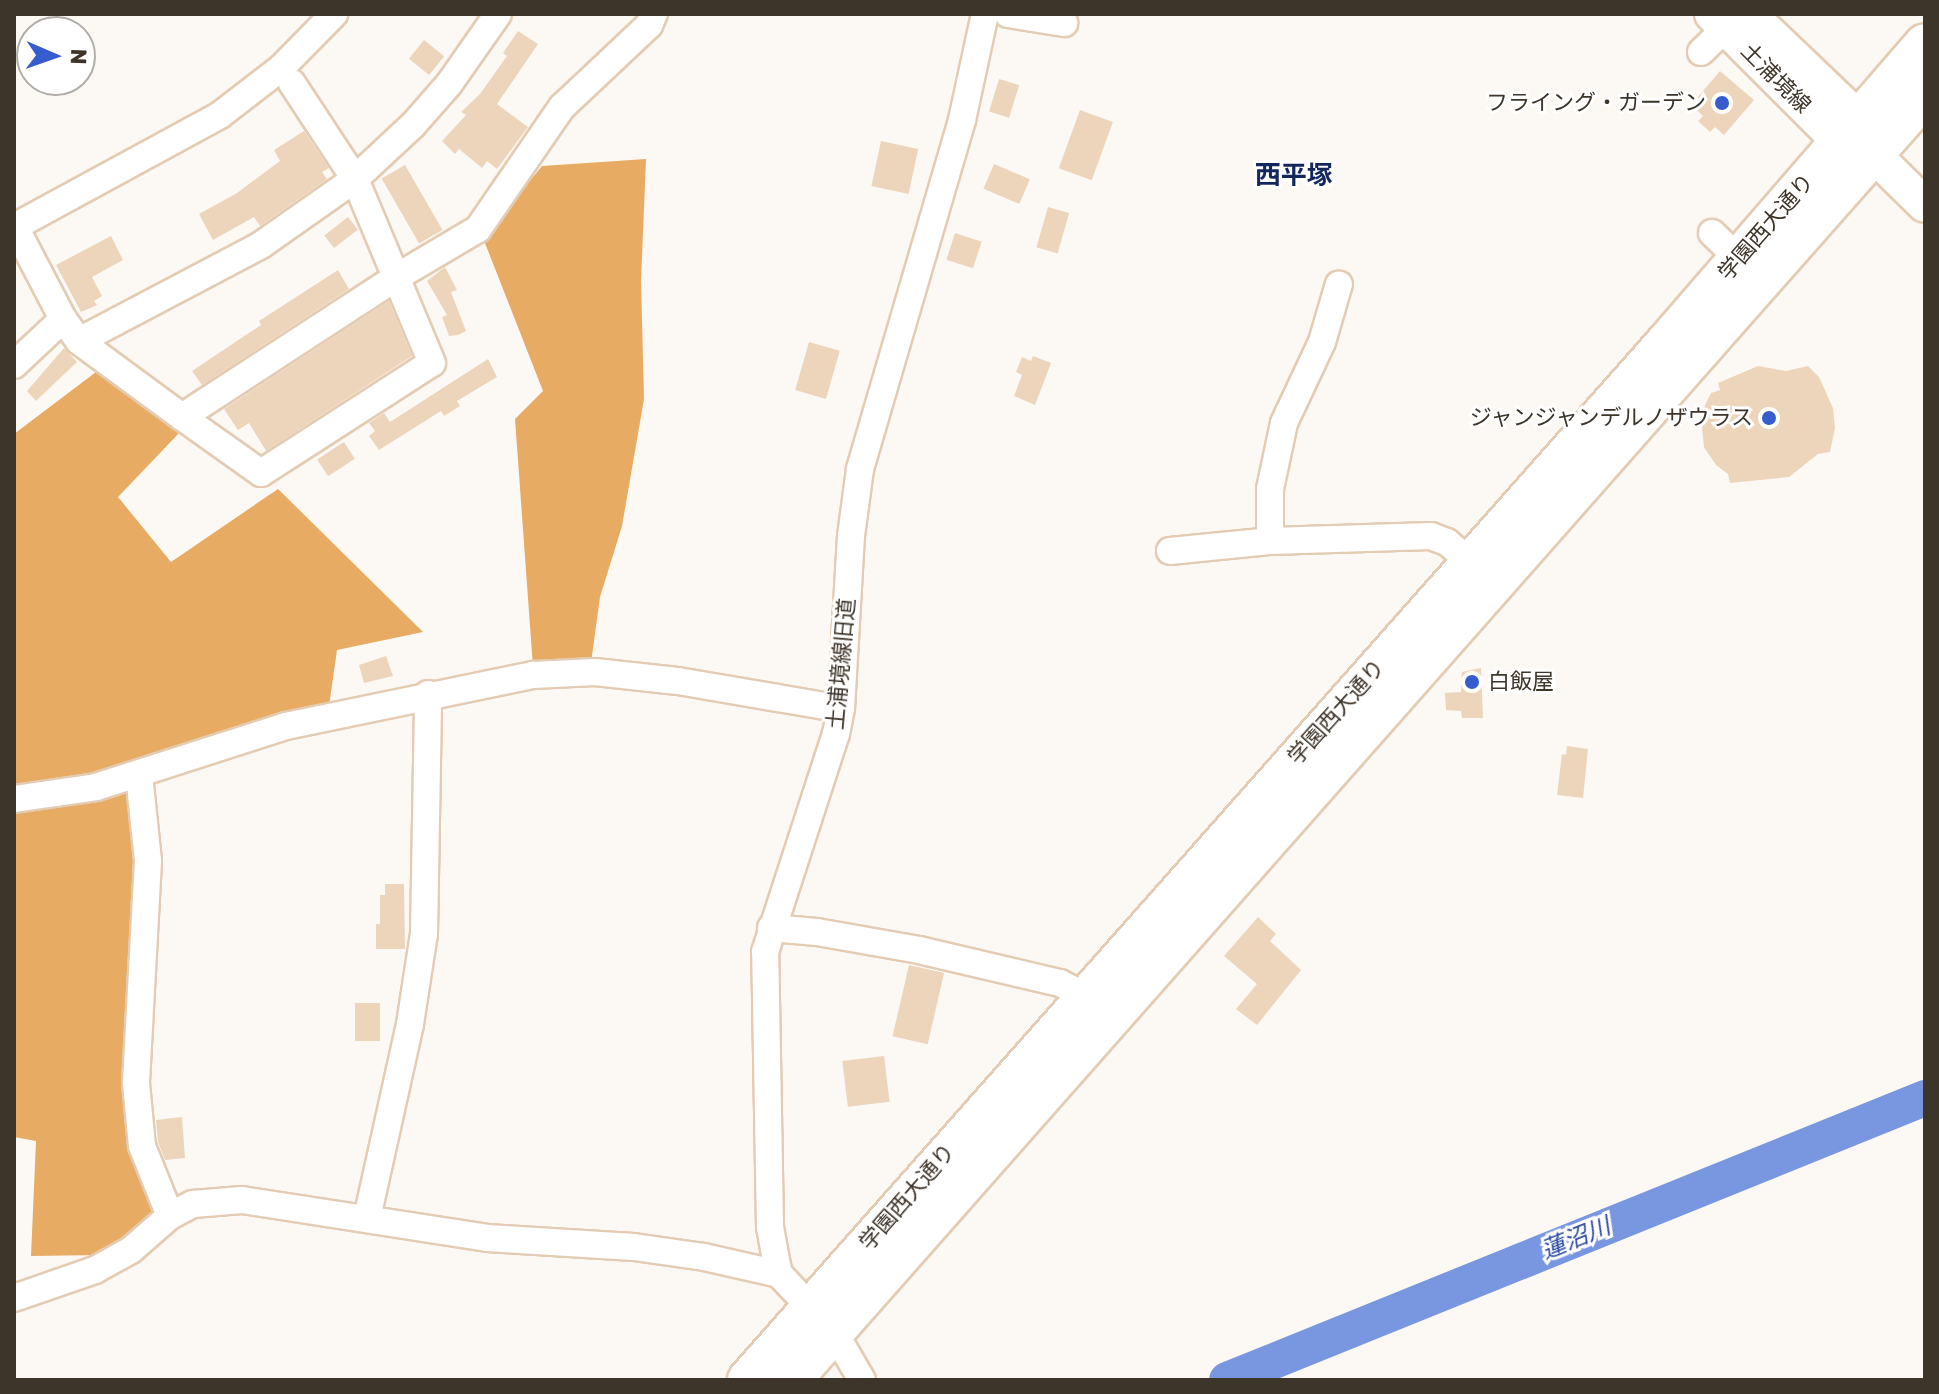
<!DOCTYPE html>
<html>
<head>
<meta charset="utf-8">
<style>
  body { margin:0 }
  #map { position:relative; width:1939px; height:1394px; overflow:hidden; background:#fcf8f3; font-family:Rubik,"Noto Sans JP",sans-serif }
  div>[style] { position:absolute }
  .forest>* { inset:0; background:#e8ab64 }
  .river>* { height:36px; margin:-18px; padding:0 18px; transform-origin:18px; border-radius:18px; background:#7997e0 }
  .building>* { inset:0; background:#edd5bc; transform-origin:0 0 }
  .roads { filter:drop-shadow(2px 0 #e3ccb3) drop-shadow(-2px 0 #e3ccb3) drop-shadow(0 2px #e3ccb3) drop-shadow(0 -2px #e3ccb3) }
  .minor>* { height:26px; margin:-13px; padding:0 13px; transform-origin:13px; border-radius:13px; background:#fff }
  .major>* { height:34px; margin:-17px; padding:0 17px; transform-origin:17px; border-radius:17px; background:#fff }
  .highway>* { height:40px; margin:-20px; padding:0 20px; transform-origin:20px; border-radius:20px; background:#fff }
  .dots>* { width:22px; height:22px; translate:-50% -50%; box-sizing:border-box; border:4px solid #fff; border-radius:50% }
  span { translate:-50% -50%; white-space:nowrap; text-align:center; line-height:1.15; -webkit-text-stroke:6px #fff; paint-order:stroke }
  .street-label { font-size:22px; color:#3d342a }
  .poi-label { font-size:22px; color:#3d342a }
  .right { translate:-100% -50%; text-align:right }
  .left { translate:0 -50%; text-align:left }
  .water-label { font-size:24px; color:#2d4a9f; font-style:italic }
  .quarter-label { font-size:26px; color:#14275d; font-weight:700 }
  .frame { position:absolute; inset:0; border:16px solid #3d342a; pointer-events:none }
  .north { position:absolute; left:16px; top:16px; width:80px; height:80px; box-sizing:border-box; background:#fff; border:2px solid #b1aeaa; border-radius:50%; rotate:92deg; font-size:22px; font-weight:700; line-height:32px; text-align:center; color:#3d342a }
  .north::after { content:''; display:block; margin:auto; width:28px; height:36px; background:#365ccd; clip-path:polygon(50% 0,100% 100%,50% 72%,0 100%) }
</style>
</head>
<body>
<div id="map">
  <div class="forest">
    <div style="clip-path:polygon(646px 159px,641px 281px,644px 399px,622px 526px,600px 597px,591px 663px,533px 667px,515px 419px,543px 391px,483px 238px,542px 166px)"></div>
    <div style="clip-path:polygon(100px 369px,181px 431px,118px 497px,171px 562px,278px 489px,423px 632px,337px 650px,329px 706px,128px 771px,14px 793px,14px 434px)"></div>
    <div style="clip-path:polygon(132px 787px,138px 864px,132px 1144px,155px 1216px,98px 1255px,31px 1256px,36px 1141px,14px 1137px,14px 810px)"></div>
  </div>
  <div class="river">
    <div style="left:1227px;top:1380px;width:753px;rotate:-22deg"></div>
  </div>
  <div class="building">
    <div style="clip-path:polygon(518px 31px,538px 44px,497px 104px,528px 127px,497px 169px,487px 161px,482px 168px,459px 149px,455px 154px,442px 141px,466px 115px,461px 112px,480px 94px,507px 56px,503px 53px)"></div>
    <div style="left:424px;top:40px;width:26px;height:24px;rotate:39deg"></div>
    <div style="clip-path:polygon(1720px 71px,1754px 100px,1724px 135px,1715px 127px,1710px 132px,1698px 121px,1703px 116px,1691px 105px)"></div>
    <div style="left:999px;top:79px;width:21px;height:34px;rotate:17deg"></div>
    <div style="left:1080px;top:110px;width:35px;height:62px;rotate:20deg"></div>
    <div style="clip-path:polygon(304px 131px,329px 168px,322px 172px,327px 179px,260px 226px,254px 217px,213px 240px,199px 214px,237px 193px,280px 161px,274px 150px)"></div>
    <div style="left:881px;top:141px;width:38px;height:46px;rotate:12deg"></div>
    <div style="left:994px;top:164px;width:39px;height:27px;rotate:23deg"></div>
    <div style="left:405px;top:165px;width:75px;height:27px;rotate:60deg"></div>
    <div style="left:1048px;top:207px;width:22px;height:42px;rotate:16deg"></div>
    <div style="left:348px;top:217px;width:16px;height:30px;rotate:52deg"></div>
    <div style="left:955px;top:233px;width:28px;height:28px;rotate:18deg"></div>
    <div style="clip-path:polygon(111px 236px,123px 260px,92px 277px,102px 296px,94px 301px,97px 305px,81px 312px,56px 265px)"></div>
    <div style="clip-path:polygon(445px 267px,457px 290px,451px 292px,466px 331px,458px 335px,449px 336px,442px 317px,447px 315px,427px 281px)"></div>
    <div style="clip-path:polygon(338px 270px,349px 289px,202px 385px,192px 371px,261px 325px,259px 321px)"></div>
    <div style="clip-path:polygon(389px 301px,412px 356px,266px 451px,249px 423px,238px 430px,224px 409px)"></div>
    <div style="left:809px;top:342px;width:32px;height:50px;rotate:16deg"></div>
    <div style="clip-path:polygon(64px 348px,77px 362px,36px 401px,27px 391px)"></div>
    <div style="clip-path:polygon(1033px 356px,1051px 363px,1035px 405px,1014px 396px,1022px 375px,1016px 372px,1022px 357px,1031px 361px)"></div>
    <div style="clip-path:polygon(488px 359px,497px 377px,457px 401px,460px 406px,444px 416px,441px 411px,379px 450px,369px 436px,375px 431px,369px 423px,384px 413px,390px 422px)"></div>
    <div style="clip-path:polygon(1758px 366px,1786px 371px,1808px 366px,1819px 377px,1833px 408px,1835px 428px,1830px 452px,1818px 454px,1789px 477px,1730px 483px,1728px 474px,1716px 465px,1704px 447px,1702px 428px,1705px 405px,1711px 393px,1720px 390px,1718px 383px)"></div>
    <div style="left:344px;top:442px;width:20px;height:32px;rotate:57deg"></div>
    <div style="clip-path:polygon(386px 656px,393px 676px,364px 683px,359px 665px)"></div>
    <div style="clip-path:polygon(1481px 668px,1483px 718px,1462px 718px,1461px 711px,1446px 710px,1445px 693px,1461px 692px,1462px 672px)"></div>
    <div style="clip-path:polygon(1567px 746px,1588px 749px,1583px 798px,1557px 795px,1562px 754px,1566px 755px)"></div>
    <div style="clip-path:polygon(385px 884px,404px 884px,405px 949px,376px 949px,376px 924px,380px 924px,380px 895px,385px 895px)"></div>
    <div style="clip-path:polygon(1258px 917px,1276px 934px,1270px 941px,1301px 970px,1257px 1025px,1236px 1009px,1257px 984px,1224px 956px)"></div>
    <div style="left:909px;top:965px;width:36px;height:73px;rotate:13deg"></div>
    <div style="left:355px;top:1003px;width:25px;height:38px"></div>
    <div style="left:884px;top:1056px;width:46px;height:42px;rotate:83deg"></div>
    <div style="clip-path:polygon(182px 1117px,185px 1158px,165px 1160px,158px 1142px,156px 1120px)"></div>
  </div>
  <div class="roads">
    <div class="minor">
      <div style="left:1008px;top:14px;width:57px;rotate:9.1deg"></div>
      <div style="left:1701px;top:52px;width:35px;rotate:-44deg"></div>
      <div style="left:14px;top:227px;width:234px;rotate:-28.5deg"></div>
      <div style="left:220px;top:115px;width:77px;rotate:-37.6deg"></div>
      <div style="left:281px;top:68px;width:76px;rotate:-45.5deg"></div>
      <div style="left:15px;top:227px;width:104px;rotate:62.4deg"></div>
      <div style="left:63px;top:319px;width:27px;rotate:54deg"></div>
      <div style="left:79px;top:341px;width:128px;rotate:36.4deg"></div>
      <div style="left:182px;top:417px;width:254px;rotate:-33.1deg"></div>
      <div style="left:395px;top:278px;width:96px;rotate:-30.6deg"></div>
      <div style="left:478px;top:229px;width:148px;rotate:-55.5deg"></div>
      <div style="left:562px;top:107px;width:120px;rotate:-43.3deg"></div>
      <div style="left:649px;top:25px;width:12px;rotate:-66deg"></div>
      <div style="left:1712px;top:233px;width:37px;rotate:44deg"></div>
      <div style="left:79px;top:341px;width:206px;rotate:-27.8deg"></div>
      <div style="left:261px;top:245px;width:115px;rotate:-35.1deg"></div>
      <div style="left:355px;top:179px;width:79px;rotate:-43deg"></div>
      <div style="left:413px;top:125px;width:55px;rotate:-48.7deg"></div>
      <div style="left:449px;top:84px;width:85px;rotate:-55deg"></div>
      <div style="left:14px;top:365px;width:67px;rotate:-43.2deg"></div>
      <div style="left:182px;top:417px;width:97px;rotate:35.3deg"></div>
      <div style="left:261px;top:473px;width:203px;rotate:-32.8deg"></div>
      <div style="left:432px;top:363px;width:199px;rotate:-112.7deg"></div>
      <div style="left:355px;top:179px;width:115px;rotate:-123.3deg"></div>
      <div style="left:1270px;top:541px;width:52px;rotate:-90deg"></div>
      <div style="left:1270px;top:489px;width:67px;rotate:-78deg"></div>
      <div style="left:1284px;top:423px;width:89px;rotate:-64.9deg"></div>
      <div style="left:1322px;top:342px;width:60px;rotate:-73.7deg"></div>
      <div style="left:1170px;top:551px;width:100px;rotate:-5.7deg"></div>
      <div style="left:1270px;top:541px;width:161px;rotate:-1.8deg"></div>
      <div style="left:1431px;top:536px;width:17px;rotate:21deg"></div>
      <div style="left:1447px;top:542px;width:29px;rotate:41deg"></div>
      <div style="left:139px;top:775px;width:86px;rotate:84deg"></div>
      <div style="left:148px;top:861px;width:222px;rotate:93.1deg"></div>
      <div style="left:136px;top:1083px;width:63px;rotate:84.6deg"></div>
      <div style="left:142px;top:1146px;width:75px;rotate:68.2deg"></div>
      <div style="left:14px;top:799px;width:83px;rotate:-8.3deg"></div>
      <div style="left:96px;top:787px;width:200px;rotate:-17.8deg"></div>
      <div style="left:286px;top:726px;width:252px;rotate:-11.7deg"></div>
      <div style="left:533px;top:675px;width:62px;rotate:-2.8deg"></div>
      <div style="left:595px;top:672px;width:83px;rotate:6.2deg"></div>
      <div style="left:678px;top:681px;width:165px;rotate:9.7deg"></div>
      <div style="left:771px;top:928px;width:46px;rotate:5deg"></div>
      <div style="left:817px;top:932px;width:104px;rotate:10deg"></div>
      <div style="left:919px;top:950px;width:145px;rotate:13.2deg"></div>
      <div style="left:1060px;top:983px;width:28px;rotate:27deg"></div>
      <div style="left:367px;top:1218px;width:199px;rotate:-77.5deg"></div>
      <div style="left:410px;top:1024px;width:91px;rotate:-81.2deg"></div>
      <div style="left:424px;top:934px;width:240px;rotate:-89deg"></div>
      <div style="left:14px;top:1298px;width:86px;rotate:-19.1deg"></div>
      <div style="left:95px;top:1270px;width:41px;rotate:-29.1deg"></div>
      <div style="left:131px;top:1250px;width:52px;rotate:-41.1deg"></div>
      <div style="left:170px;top:1216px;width:26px;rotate:-28deg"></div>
      <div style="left:193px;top:1204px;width:49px;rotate:-4.7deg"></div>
      <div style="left:242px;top:1200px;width:248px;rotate:8.8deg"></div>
      <div style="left:487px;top:1238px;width:147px;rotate:3.5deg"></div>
      <div style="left:634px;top:1247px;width:71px;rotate:8.1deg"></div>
      <div style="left:704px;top:1257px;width:77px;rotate:12.8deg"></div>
      <div style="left:862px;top:1380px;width:56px;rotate:-120.3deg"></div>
      <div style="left:834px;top:1332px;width:80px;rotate:-133.5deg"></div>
      <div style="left:779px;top:1274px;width:19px;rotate:-102deg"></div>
      <div style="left:775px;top:1255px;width:28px;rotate:-100deg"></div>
      <div style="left:770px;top:1227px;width:275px;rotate:-91deg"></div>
      <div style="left:765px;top:952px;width:229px;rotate:-72deg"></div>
      <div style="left:836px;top:734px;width:25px;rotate:-79deg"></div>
      <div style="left:841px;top:709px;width:173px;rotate:-86.7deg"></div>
      <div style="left:851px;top:536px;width:68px;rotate:-82.3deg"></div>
      <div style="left:860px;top:469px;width:364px;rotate:-73.7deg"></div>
      <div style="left:962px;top:120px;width:108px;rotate:-77.8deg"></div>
    </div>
    <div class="major">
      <div style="left:1712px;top:14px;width:181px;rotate:45deg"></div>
      <div style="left:1840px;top:142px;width:36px;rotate:21deg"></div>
      <div style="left:1874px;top:155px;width:71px;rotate:44.4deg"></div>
      <div style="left:1749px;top:14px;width:152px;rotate:43.7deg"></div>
      <div style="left:1859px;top:119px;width:27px;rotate:68deg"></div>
    </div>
    <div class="highway">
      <div style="left:748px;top:1380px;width:1386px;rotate:-48.48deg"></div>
      <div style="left:1667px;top:342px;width:394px;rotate:-49.1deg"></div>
      <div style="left:791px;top:1380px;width:1714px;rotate:-48.57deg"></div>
    </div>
  </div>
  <div class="dots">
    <div style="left:1722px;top:103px;background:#365ccd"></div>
    <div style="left:1769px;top:418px;background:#365ccd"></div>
    <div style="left:1472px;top:682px;background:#365ccd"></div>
  </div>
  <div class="street-label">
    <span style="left:1776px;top:78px;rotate:45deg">土浦境線</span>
    <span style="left:1766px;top:227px;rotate:-49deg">学園西大通り</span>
    <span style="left:841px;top:664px;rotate:-85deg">土浦境線旧道</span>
    <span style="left:1336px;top:712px;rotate:-48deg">学園西大通り</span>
    <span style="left:907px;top:1197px;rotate:-49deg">学園西大通り</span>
  </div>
  <div class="poi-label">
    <span class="right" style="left:1706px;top:103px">フライング・ガーデン</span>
    <span class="right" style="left:1753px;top:418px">ジャンジャンデルノザウラス</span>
    <span class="left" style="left:1488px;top:682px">白飯屋</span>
  </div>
  <div class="water-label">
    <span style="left:1576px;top:1239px;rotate:-22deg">蓮沼川</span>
  </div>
  <div class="quarter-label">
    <span style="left:1294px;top:176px">西平塚</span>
  </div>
  <div class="frame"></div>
  <div class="north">N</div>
</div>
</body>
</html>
